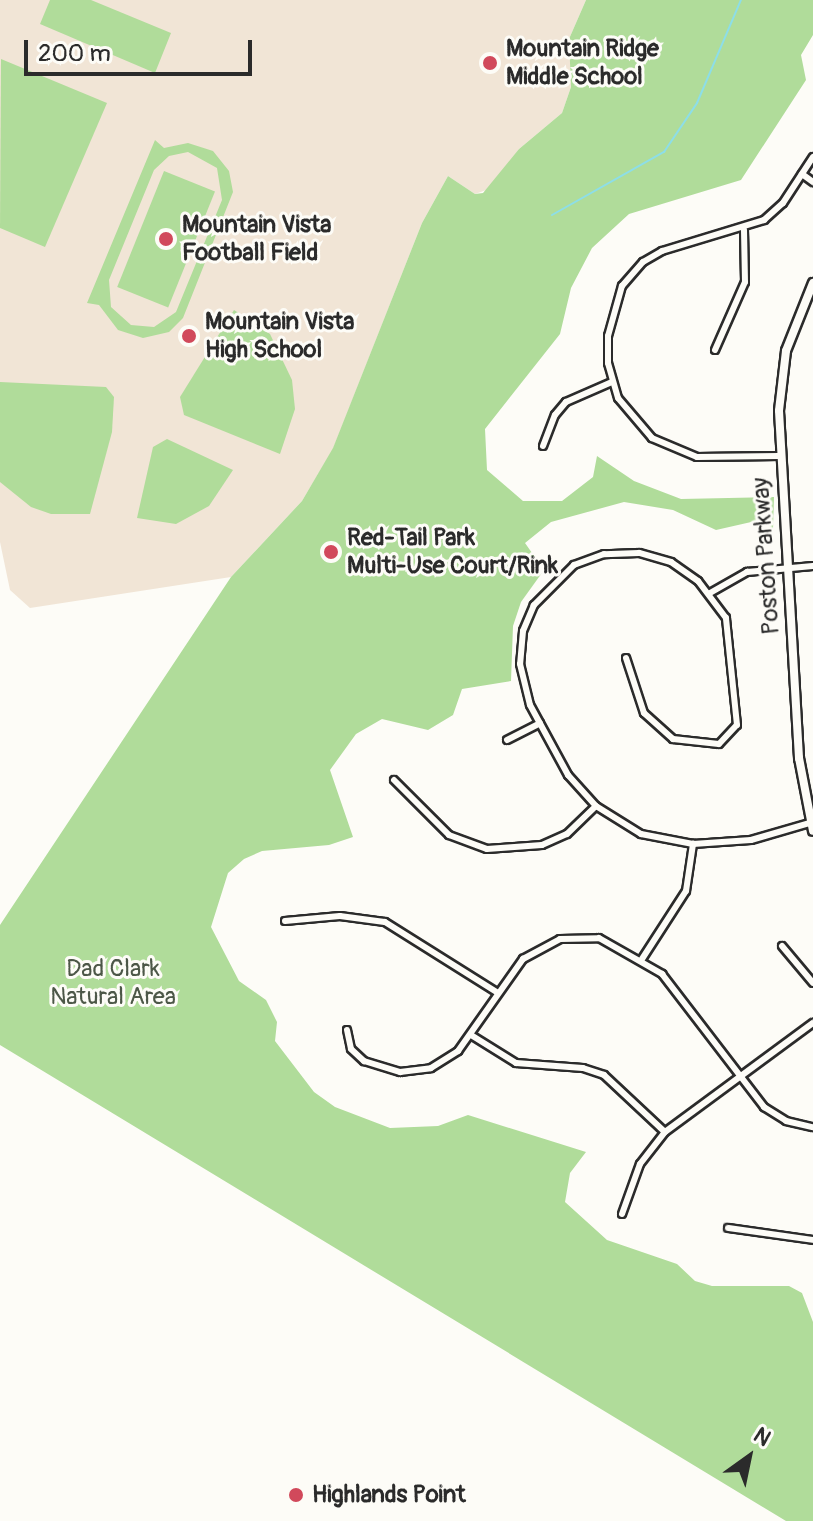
<!DOCTYPE html>
<html>
<head>
<meta charset="utf-8">
<style>
  body { margin:0 }
  #map { position:relative; width:813px; height:1521px; overflow:hidden; background:#fdfcf7; font-family:Pangolin,sans-serif }
  div>[style] { position:absolute }
  .built>* { inset:0; background:#f1e5d6 }
  .green>* { inset:0; background:#b0dc9a; transform-origin:0 0 }
  .stream>* { height:2px; margin:-1px; padding:0 1px; transform-origin:1px; border-radius:1px; background:#8ddee8 }
  .roads { filter:drop-shadow(2px 0 #2b2b2b) drop-shadow(-2px 0 #2b2b2b) drop-shadow(0 2px #2b2b2b) drop-shadow(0 -2px #2b2b2b) }
  .minor>* { height:6px; margin:-3px; padding:0 3px; transform-origin:3px; border-radius:3px; background:#fdfcf7 }
  .tertiary>* { height:8px; margin:-4px; padding:0 4px; transform-origin:4px; border-radius:4px; background:#fdfcf7 }
  .dots>* { width:22px; height:22px; translate:-50% -50%; box-sizing:border-box; border:4px solid #fdfcf7; border-radius:50% }
  span { translate:-50% -50%; white-space:nowrap; text-align:center; line-height:1.15; -webkit-text-stroke:6px #fdfcf7; paint-order:stroke }
  .poi-label { font-size:24px; color:#2b2b2b; font-weight:700 }
  .left { translate:0 -50%; text-align:left }
  .street-label { font-size:24px; color:#2b2b2b }
  .park-label { font-size:24px; color:#4c5747 }
  .north { position:absolute; left:709px; top:1417px; width:80px; height:80px; -webkit-text-stroke:6px #fdfcf7; paint-order:stroke; rotate:33deg; font-size:22px; font-weight:700; line-height:32px; text-align:center; color:#2b2b2b }
  .north::after { content:''; display:block; margin:auto; width:28px; height:36px; background:#2b2b2b; clip-path:polygon(50% 0,100% 100%,50% 72%,0 100%) }
  .scale { position:absolute; left:24px; top:40px; width:228px; height:36px; box-sizing:border-box; border:4px solid #2b2b2b; border-top:0; padding-left:10px; font-size:24px; line-height:28px; white-space:nowrap; color:#2b2b2b; -webkit-text-stroke:6px #fdfcf7; paint-order:stroke }
</style>
</head>
<body>
<div id="map">
  <div class="built">
    <div style="clip-path:polygon(0 0,586px 0,569px 39px,571px 87px,562px 113px,519px 149px,492px 188px,475px 194px,448px 176px,422px 223px,333px 449px,302px 501px,231px 577px,30px 608px,10px 590px,0 542px)"></div>
  </div>
  <div class="green">
    <div style="clip-path:polygon(50px 0,91px 0,171px 33px,155px 73px,40px 24px)"></div>
    <div style="clip-path:polygon(586px 0,813px 0,813px 35px,801px 55px,806px 80px,741px 180px,629px 214px,592px 248px,571px 288px,560px 334px,485px 429px,487px 470px,523px 501px,562px 501px,593px 477px,597px 456px,634px 481px,681px 499px,774px 497px,773px 529px,760px 520px,716px 530px,673px 510px,624px 502px,551px 522px,525px 543px,544px 570px,521px 602px,513px 626px,511px 681px,462px 689px,453px 715px,428px 730px,382px 719px,356px 734px,330px 770px,353px 837px,329px 845px,262px 851px,244px 859px,228px 873px,211px 927px,239px 981px,266px 1000px,277px 1022px,275px 1041px,314px 1092px,335px 1107px,390px 1128px,438px 1126px,468px 1115px,586px 1152px,570px 1173px,565px 1202px,607px 1240px,677px 1264px,695px 1281px,712px 1286px,789px 1286px,802px 1293px,813px 1322px,813px 1521px,786px 1521px,0 1045px,0 925px,231px 577px,302px 501px,333px 448px,422px 223px,448px 176px,475px 194px,483px 193px,519px 149px,562px 113px,571px 87px,569px 39px)"></div>
    <div style="clip-path:polygon(1px 59px,107px 103px,45px 247px,0 228px)"></div>
    <div style="clip-path:polygon(evenodd,155px 140px,164px 148px,188px 143px,213px 151px,229px 171px,233px 192px,183px 318px,169px 332px,143px 338px,118px 330px,99px 305px,87px 303px,155px 140px,188px 152px,217px 168px,222px 200px,176px 312px,154px 327px,131px 325px,111px 307px,109px 280px,154px 170px,169px 156px,188px 152px)"></div>
    <div style="left:164px;top:171px;width:55px;height:125px;rotate:22deg"></div>
    <div style="clip-path:polygon(234px 310px,270px 334px,292px 380px,295px 409px,280px 454px,184px 415px,180px 397px)"></div>
    <div style="clip-path:polygon(0 382px,106px 387px,114px 397px,112px 432px,90px 514px,51px 514px,31px 507px,0 482px)"></div>
    <div style="clip-path:polygon(167px 439px,233px 470px,209px 506px,176px 524px,137px 518px,153px 447px)"></div>
  </div>
  <div class="stream">
    <div style="left:552px;top:215px;width:129px;rotate:-29.4deg"></div>
    <div style="left:664px;top:152px;width:59px;rotate:-56deg"></div>
    <div style="left:697px;top:103px;width:112px;rotate:-66.9deg"></div>
  </div>
  <div class="roads">
    <div class="minor">
      <div style="left:802px;top:174px;width:14px;rotate:36deg"></div>
      <div style="left:715px;top:350px;width:74px;rotate:-66.2deg"></div>
      <div style="left:745px;top:282px;width:52px;rotate:-91.1deg"></div>
      <div style="left:543px;top:446px;width:33px;rotate:-69deg"></div>
      <div style="left:555px;top:415px;width:17px;rotate:-50deg"></div>
      <div style="left:566px;top:402px;width:50px;rotate:-23.5deg"></div>
      <div style="left:779px;top:456px;width:82px;rotate:179.3deg"></div>
      <div style="left:697px;top:457px;width:49px;rotate:-157.1deg"></div>
      <div style="left:652px;top:438px;width:52px;rotate:-130.4deg"></div>
      <div style="left:618px;top:398px;width:36px;rotate:-106deg"></div>
      <div style="left:608px;top:363px;width:27px;rotate:-90deg"></div>
      <div style="left:608px;top:336px;width:52px;rotate:-74.4deg"></div>
      <div style="left:622px;top:286px;width:32px;rotate:-49deg"></div>
      <div style="left:643px;top:262px;width:22px;rotate:-30deg"></div>
      <div style="left:662px;top:251px;width:107px;rotate:-16.9deg"></div>
      <div style="left:764px;top:220px;width:25px;rotate:-42deg"></div>
      <div style="left:783px;top:203px;width:55px;rotate:-56.9deg"></div>
      <div style="left:710px;top:593px;width:43px;rotate:-29.6deg"></div>
      <div style="left:747px;top:572px;width:66px;rotate:-5.2deg"></div>
      <div style="left:626px;top:658px;width:58px;rotate:71.9deg"></div>
      <div style="left:644px;top:713px;width:39px;rotate:42deg"></div>
      <div style="left:673px;top:739px;width:46px;rotate:6.2deg"></div>
      <div style="left:719px;top:744px;width:26px;rotate:-47deg"></div>
      <div style="left:737px;top:725px;width:108px;rotate:-95.9deg"></div>
      <div style="left:726px;top:618px;width:46px;rotate:-127.1deg"></div>
      <div style="left:698px;top:581px;width:33px;rotate:-145deg"></div>
      <div style="left:671px;top:562px;width:33px;rotate:-164deg"></div>
      <div style="left:639px;top:553px;width:35px;rotate:178deg"></div>
      <div style="left:604px;top:554px;width:32px;rotate:160deg"></div>
      <div style="left:574px;top:565px;width:57px;rotate:135deg"></div>
      <div style="left:534px;top:605px;width:28px;rotate:113deg"></div>
      <div style="left:523px;top:631px;width:33px;rotate:95deg"></div>
      <div style="left:520px;top:664px;width:42px;rotate:76.3deg"></div>
      <div style="left:530px;top:705px;width:80px;rotate:61.5deg"></div>
      <div style="left:568px;top:775px;width:42px;rotate:47.9deg"></div>
      <div style="left:596px;top:806px;width:53px;rotate:31.9deg"></div>
      <div style="left:641px;top:834px;width:53px;rotate:10.9deg"></div>
      <div style="left:693px;top:844px;width:58px;rotate:-3.9deg"></div>
      <div style="left:751px;top:840px;width:65px;rotate:-16.2deg"></div>
      <div style="left:507px;top:740px;width:37px;rotate:-27deg"></div>
      <div style="left:394px;top:780px;width:78px;rotate:45deg"></div>
      <div style="left:449px;top:835px;width:40px;rotate:20.2deg"></div>
      <div style="left:487px;top:849px;width:55px;rotate:-4.2deg"></div>
      <div style="left:542px;top:845px;width:27px;rotate:-24deg"></div>
      <div style="left:567px;top:834px;width:40px;rotate:-44deg"></div>
      <div style="left:285px;top:921px;width:55px;rotate:-5.2deg"></div>
      <div style="left:340px;top:916px;width:45px;rotate:7.6deg"></div>
      <div style="left:385px;top:922px;width:133px;rotate:32.1deg"></div>
      <div style="left:782px;top:946px;width:48px;rotate:50deg"></div>
      <div style="left:642px;top:959px;width:81px;rotate:-57.1deg"></div>
      <div style="left:686px;top:891px;width:48px;rotate:-81.5deg"></div>
      <div style="left:347px;top:1030px;width:19px;rotate:78deg"></div>
      <div style="left:351px;top:1049px;width:18px;rotate:43deg"></div>
      <div style="left:364px;top:1061px;width:38px;rotate:17deg"></div>
      <div style="left:400px;top:1072px;width:31px;rotate:-7deg"></div>
      <div style="left:431px;top:1068px;width:32px;rotate:-32deg"></div>
      <div style="left:458px;top:1051px;width:113px;rotate:-54.8deg"></div>
      <div style="left:523px;top:959px;width:42px;rotate:-28.4deg"></div>
      <div style="left:560px;top:939px;width:39px;rotate:-1deg"></div>
      <div style="left:599px;top:938px;width:73px;rotate:29.7deg"></div>
      <div style="left:662px;top:974px;width:168px;rotate:52.5deg"></div>
      <div style="left:764px;top:1107px;width:26px;rotate:32deg"></div>
      <div style="left:786px;top:1121px;width:28px;rotate:13deg"></div>
      <div style="left:471px;top:1035px;width:53px;rotate:31.9deg"></div>
      <div style="left:516px;top:1063px;width:67px;rotate:4.3deg"></div>
      <div style="left:583px;top:1068px;width:22px;rotate:18deg"></div>
      <div style="left:604px;top:1075px;width:83px;rotate:43.1deg"></div>
      <div style="left:622px;top:1214px;width:53px;rotate:-70.2deg"></div>
      <div style="left:640px;top:1164px;width:41px;rotate:-52deg"></div>
      <div style="left:665px;top:1132px;width:184px;rotate:-36.4deg"></div>
      <div style="left:728px;top:1228px;width:86px;rotate:8deg"></div>
    </div>
    <div class="tertiary">
      <div style="left:813px;top:283px;width:73px;rotate:111.7deg"></div>
      <div style="left:786px;top:351px;width:60px;rotate:96.7deg"></div>
      <div style="left:779px;top:411px;width:348px;rotate:86.7deg"></div>
      <div style="left:799px;top:758px;width:74px;rotate:79.1deg"></div>
    </div>
  </div>
  <div class="dots">
    <div style="left:490px;top:63px;background:#d1495b"></div>
    <div style="left:166px;top:239px;background:#d1495b"></div>
    <div style="left:189px;top:336px;background:#d1495b"></div>
    <div style="left:331px;top:552px;background:#d1495b"></div>
    <div style="left:296px;top:1495px;background:#d1495b"></div>
  </div>
  <div class="poi-label">
    <span class="left" style="left:506px;top:63px">Mountain Ridge<br>Middle School</span>
    <span class="left" style="left:182px;top:239px">Mountain Vista<br>Football Field</span>
    <span class="left" style="left:205px;top:336px">Mountain Vista<br>High School</span>
    <span class="left" style="left:347px;top:552px">Red-Tail Park<br>Multi-Use Court/Rink</span>
    <span class="left" style="left:312px;top:1495px">Highlands Point</span>
  </div>
  <div class="street-label">
    <span style="left:766px;top:556px;rotate:-94deg">Poston Parkway</span>
  </div>
  <div class="park-label">
    <span style="left:113px;top:983px">Dad Clark<br>Natural Area</span>
  </div>
  <div class="north">N</div>
  <div class="scale">200 m</div>
</div>
</body>
</html>
